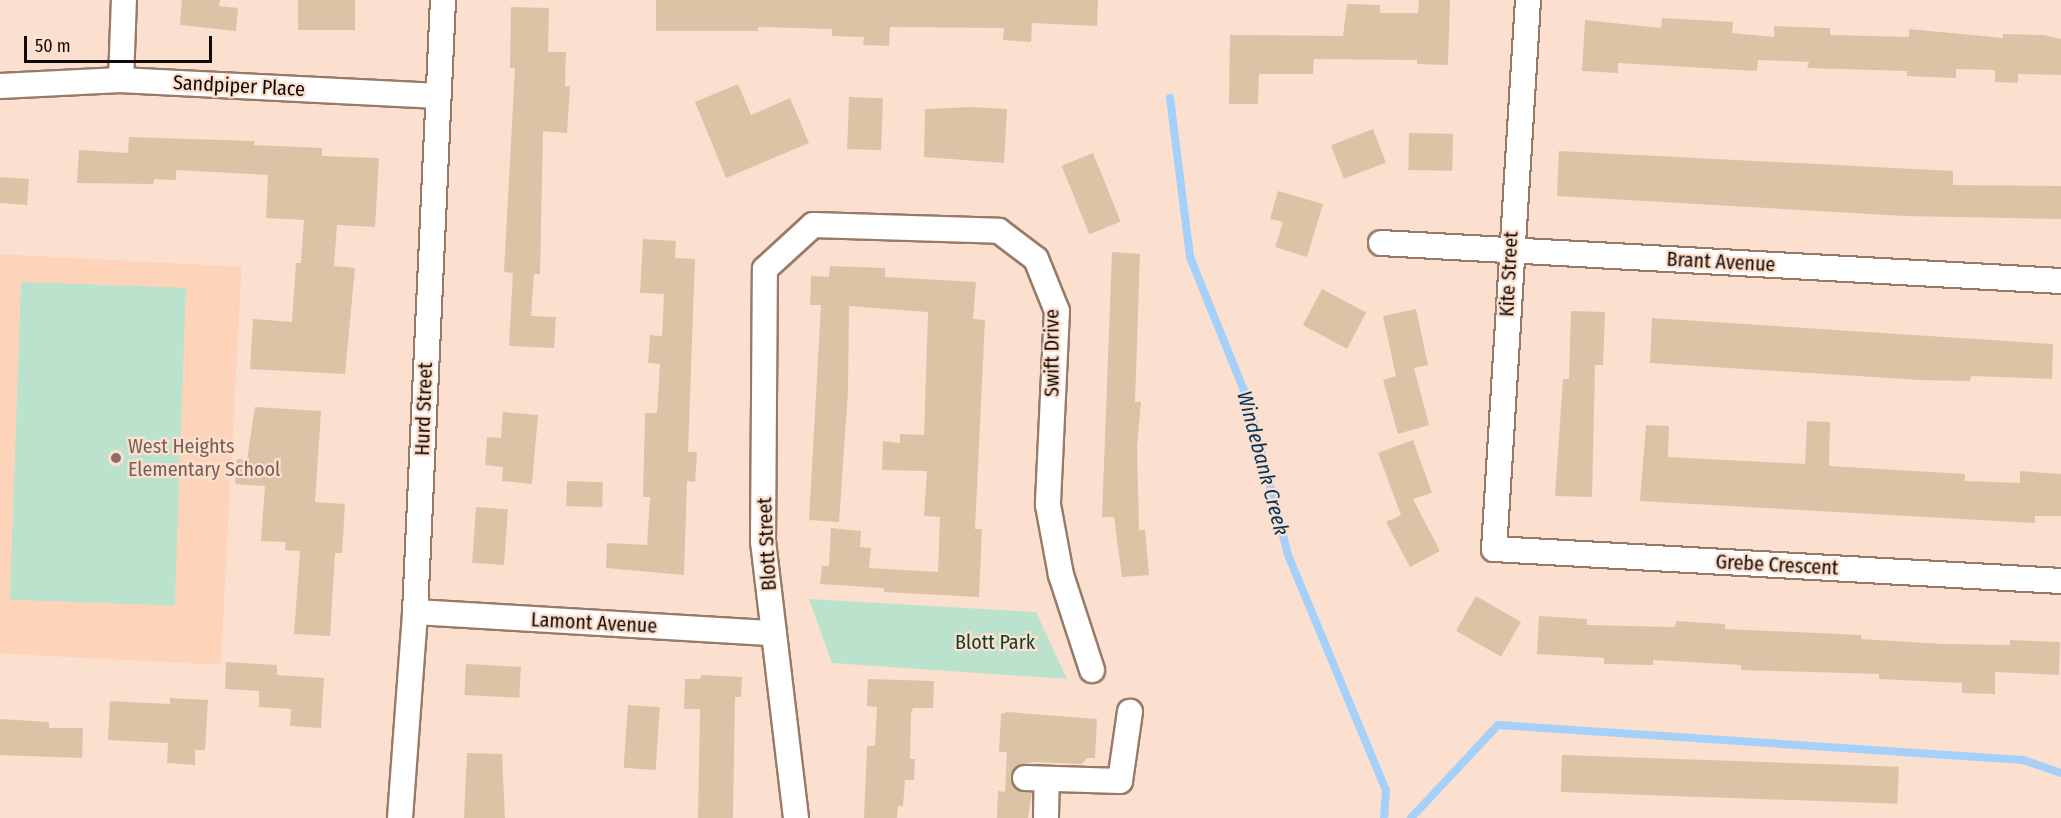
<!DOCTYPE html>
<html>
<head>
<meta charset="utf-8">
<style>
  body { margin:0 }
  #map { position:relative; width:2061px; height:818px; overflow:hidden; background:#fce0cf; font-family:"Fira Sans Condensed",sans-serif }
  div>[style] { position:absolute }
  .built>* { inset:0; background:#fdd4ba; transform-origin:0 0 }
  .green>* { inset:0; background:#bae2cc; transform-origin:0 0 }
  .stream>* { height:8px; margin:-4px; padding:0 4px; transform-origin:4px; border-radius:4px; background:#a5d0f9 }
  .building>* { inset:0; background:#dbc3a6; transform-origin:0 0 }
  .roads { filter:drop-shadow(2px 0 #997a67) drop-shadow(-2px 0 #997a67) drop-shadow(0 2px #997a67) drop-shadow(0 -2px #997a67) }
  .minor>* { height:24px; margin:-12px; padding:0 12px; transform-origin:12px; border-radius:12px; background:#fff }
  .dots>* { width:16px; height:16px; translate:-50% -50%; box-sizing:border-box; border:3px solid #fce0cf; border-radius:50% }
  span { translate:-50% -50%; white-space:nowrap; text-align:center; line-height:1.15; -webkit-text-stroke:4.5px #fce0cf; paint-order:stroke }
  .street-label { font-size:20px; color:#130904 }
  .education-label { font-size:20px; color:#785e54 }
  .left { translate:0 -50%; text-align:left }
  .park-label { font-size:20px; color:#0e3d29 }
  .water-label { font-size:21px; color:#003459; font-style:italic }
  .scale { position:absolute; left:24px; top:36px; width:188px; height:27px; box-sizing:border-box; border:3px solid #130904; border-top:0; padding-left:8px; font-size:18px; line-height:21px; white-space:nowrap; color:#130904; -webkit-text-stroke:4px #fce0cf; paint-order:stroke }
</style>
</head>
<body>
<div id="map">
  <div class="built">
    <div style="left:0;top:254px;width:242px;height:399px;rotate:3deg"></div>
  </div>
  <div class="green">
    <div style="left:21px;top:282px;width:165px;height:318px;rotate:2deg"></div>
    <div style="clip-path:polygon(809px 599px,1036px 612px,1067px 679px,832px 663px)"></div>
  </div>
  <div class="stream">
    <div style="left:1170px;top:98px;width:160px;rotate:82.8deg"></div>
    <div style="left:1190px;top:257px;width:157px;rotate:68deg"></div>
    <div style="left:1249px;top:403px;width:157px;rotate:75.6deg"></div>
    <div style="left:1288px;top:555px;width:255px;rotate:67.4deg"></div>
    <div style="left:1386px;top:790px;width:28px;rotate:94deg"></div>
    <div style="left:1411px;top:818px;width:127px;rotate:-46.9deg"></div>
    <div style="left:1498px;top:725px;width:526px;rotate:3.81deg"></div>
    <div style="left:2023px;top:760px;width:40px;rotate:18.9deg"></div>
  </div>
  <div class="building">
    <div style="clip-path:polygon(182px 0,220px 0,219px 6px,238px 8px,236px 31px,180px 25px)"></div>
    <div style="left:298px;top:0;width:57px;height:30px"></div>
    <div style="clip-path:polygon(656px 0,1098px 0,1097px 26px,1032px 23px,1031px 42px,1003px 40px,1004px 28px,890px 27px,889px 46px,863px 45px,864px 37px,832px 36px,832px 29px,758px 27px,758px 31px,656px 31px)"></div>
    <div style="clip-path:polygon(1419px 0,1450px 0,1448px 65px,1417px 64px,1417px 60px,1314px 59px,1313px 74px,1259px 74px,1258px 104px,1229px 104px,1230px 35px,1343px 36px,1347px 4px,1380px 5px,1380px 13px,1418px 13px)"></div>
    <div style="clip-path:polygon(511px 7px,549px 8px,548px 52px,566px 52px,565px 86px,570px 86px,567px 133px,543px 131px,540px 274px,534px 274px,531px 316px,556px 317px,554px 348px,509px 346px,513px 273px,504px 272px,515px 68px,510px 68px)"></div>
    <div style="clip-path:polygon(1662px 18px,1733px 22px,1732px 33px,1774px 37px,1774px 26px,1830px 28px,1830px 35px,1909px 37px,1909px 29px,2003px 38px,2003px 34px,2043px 35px,2061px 39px,2061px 75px,2018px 74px,2018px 83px,1995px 82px,1995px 70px,1956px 69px,1956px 78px,1907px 76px,1907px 71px,1807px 68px,1809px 62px,1758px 60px,1757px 71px,1618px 63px,1618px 73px,1582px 71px,1585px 20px,1661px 28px)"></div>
    <div style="clip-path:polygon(738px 84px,751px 115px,790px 98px,809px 143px,726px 178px,695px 102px)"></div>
    <div style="left:849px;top:97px;width:34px;height:52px;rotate:2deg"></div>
    <div style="clip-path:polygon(973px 107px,1007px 109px,1004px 163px,924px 157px,925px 109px)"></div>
    <div style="left:1373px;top:129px;width:36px;height:45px;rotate:69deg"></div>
    <div style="left:1409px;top:133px;width:44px;height:37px;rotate:1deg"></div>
    <div style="clip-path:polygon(129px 137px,254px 141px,254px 145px,322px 148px,322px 156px,379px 158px,375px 227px,337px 225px,334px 266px,355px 268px,345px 374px,250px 369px,253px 319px,292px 322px,296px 263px,301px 263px,304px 220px,266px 218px,268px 175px,176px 170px,176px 180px,154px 179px,153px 184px,77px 183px,79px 150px,128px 153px)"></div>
    <div style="clip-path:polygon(1559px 151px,1953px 171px,1953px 185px,2061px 186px,2061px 219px,1904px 216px,1557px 196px)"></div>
    <div style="left:1093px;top:153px;width:74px;height:34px;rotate:68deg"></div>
    <div style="left:0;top:177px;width:29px;height:26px;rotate:4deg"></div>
    <div style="clip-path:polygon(1278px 191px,1323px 204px,1307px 257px,1275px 247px,1283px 222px,1270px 219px)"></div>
    <div style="clip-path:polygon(643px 239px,676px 241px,675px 258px,695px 259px,688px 452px,697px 452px,695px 482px,687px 481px,684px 575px,606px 568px,607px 543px,647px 545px,650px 497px,643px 497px,645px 413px,657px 413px,660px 364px,648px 363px,650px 335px,662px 336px,664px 294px,640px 293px)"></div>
    <div style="clip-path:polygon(1112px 252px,1140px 254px,1135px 402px,1141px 402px,1137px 447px,1139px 530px,1145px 530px,1149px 575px,1122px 577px,1114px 517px,1102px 517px)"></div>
    <div style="clip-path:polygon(830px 266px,885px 268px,885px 277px,976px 282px,973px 319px,985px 320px,975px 529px,982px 529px,979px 597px,884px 592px,884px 588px,820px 584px,822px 566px,829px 566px,831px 528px,861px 531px,860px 547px,871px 548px,869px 568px,938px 572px,940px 517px,924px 516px,927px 471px,882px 470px,883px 441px,900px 443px,900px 434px,924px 435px,928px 312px,849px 306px,848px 392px,839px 522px,809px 520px,821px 305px,810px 305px,811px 276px,829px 277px)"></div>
    <div style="left:1322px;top:289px;width:50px;height:41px;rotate:28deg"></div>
    <div style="clip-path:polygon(1416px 309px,1428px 365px,1414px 368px,1429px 425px,1398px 434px,1383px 380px,1396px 376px,1383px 316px)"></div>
    <div style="clip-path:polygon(1571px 311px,1605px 312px,1603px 365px,1595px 365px,1592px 497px,1555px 496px,1563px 379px,1569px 379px)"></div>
    <div style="clip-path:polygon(1652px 318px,2053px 344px,2052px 379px,1971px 376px,1970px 381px,1921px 380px,1650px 363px)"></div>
    <div style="clip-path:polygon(255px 407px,321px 411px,315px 502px,345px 504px,342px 553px,335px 553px,330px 636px,294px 634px,300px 551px,285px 550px,286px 542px,261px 541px,265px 486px,235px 484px,237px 459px,247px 460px)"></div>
    <div style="clip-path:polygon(503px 412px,538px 415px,532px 484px,502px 481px,503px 467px,485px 465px,487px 437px,501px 438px)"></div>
    <div style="clip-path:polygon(1807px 421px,1830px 422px,1829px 466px,1965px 474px,1965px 481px,2020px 483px,2020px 471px,2061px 474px,2061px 516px,2035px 516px,2035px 523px,1640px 501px,1646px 425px,1669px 426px,1668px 457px,1805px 464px)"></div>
    <div style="clip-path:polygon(1413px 440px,1432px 493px,1413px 499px,1440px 551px,1410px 567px,1386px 522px,1401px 515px,1378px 453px)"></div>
    <div style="left:567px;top:481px;width:36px;height:25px;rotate:2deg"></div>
    <div style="left:476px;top:507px;width:32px;height:56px;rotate:4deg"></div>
    <div style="left:1476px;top:596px;width:52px;height:40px;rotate:30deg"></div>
    <div style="clip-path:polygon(1539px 616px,1587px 619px,1587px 625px,1675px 627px,1676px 621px,1725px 624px,1725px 629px,1861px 635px,1861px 639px,1943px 644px,2010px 645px,2010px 640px,2060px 642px,2059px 675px,1995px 672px,1995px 694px,1962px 693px,1962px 683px,1879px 679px,1879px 674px,1741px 670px,1741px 665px,1653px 660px,1653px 665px,1604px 664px,1604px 658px,1537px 654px)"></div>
    <div style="clip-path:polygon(226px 662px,277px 665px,277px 675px,324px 678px,321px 728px,290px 726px,291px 709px,259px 707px,259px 691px,225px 689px)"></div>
    <div style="left:466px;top:664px;width:55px;height:31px;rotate:3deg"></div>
    <div style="clip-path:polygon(701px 675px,742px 677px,741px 697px,735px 697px,733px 818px,698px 818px,700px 709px,684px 709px,685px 679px,700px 679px)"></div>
    <div style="clip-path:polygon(868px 679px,934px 681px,933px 708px,913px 708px,911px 713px,910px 759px,915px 759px,914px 780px,905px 780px,903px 806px,898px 806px,897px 818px,864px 818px,867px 746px,875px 746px,877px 707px,867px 706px)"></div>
    <div style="clip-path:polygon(170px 698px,208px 700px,205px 750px,195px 750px,195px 765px,167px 763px,168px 743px,108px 740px,110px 701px,170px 704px)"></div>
    <div style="left:628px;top:705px;width:32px;height:63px;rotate:4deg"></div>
    <div style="clip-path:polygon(1007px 712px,1097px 719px,1095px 758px,1087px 758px,1082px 764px,1033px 762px,1013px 770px,1013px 785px,1032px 792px,1028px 818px,997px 818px,998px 791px,1005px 792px,1007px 752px,999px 752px,1001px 714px)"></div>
    <div style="clip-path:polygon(0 719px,49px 722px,49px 728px,83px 728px,82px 758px,0 755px)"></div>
    <div style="clip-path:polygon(467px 753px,502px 754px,505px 818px,464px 818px)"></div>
    <div style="left:1562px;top:755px;width:337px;height:37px;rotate:2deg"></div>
  </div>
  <div class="roads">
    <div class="minor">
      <div style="left:1528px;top:0;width:550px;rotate:93.54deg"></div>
      <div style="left:1494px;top:549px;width:568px;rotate:3.23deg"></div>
      <div style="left:121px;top:80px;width:80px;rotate:-87.9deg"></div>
      <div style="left:0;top:86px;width:121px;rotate:-2.8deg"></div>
      <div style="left:121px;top:80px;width:316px;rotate:2.9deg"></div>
      <div style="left:1381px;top:243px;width:681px;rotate:3.2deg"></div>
      <div style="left:415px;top:612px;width:359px;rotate:3.4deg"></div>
      <div style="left:1025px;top:778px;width:95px;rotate:1.8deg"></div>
      <div style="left:1120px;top:781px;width:70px;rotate:-81.8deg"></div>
      <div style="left:400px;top:818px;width:207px;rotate:-85.8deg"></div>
      <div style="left:415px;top:612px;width:613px;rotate:-87.38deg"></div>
      <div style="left:796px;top:818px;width:278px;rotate:-96.8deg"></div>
      <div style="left:763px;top:542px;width:273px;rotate:-89.6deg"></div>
      <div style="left:765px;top:269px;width:65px;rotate:-42.5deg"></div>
      <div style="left:813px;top:225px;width:186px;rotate:1.8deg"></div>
      <div style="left:999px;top:231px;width:46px;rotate:37.1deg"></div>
      <div style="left:1036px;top:259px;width:56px;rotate:68deg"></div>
      <div style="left:1057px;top:311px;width:194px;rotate:92.7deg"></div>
      <div style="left:1048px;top:505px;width:71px;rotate:79.5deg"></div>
      <div style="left:1061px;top:575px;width:100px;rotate:71.9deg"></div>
      <div style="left:1046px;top:818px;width:39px;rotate:-89deg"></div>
    </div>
  </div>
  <div class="dots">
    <div style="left:116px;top:458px;background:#8d6e63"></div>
  </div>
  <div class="street-label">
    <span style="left:239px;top:86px;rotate:3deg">Sandpiper Place</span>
    <span style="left:1721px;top:262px;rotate:3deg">Brant Avenue</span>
    <span style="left:1509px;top:274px;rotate:-87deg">Kite Street</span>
    <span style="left:1052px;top:353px;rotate:-90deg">Swift Drive</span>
    <span style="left:424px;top:409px;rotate:-88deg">Hurd Street</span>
    <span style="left:767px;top:544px;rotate:-93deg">Blott Street</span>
    <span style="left:1777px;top:565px;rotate:3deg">Grebe Crescent</span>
    <span style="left:594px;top:623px;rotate:3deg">Lamont Avenue</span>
  </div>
  <div class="education-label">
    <span class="left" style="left:128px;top:458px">West Heights<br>Elementary School</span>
  </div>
  <div class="park-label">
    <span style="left:995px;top:642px">Blott Park</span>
  </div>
  <div class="water-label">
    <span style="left:1263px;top:463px;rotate:75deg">Windebank Creek</span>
  </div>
  <div class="scale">50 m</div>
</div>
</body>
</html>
